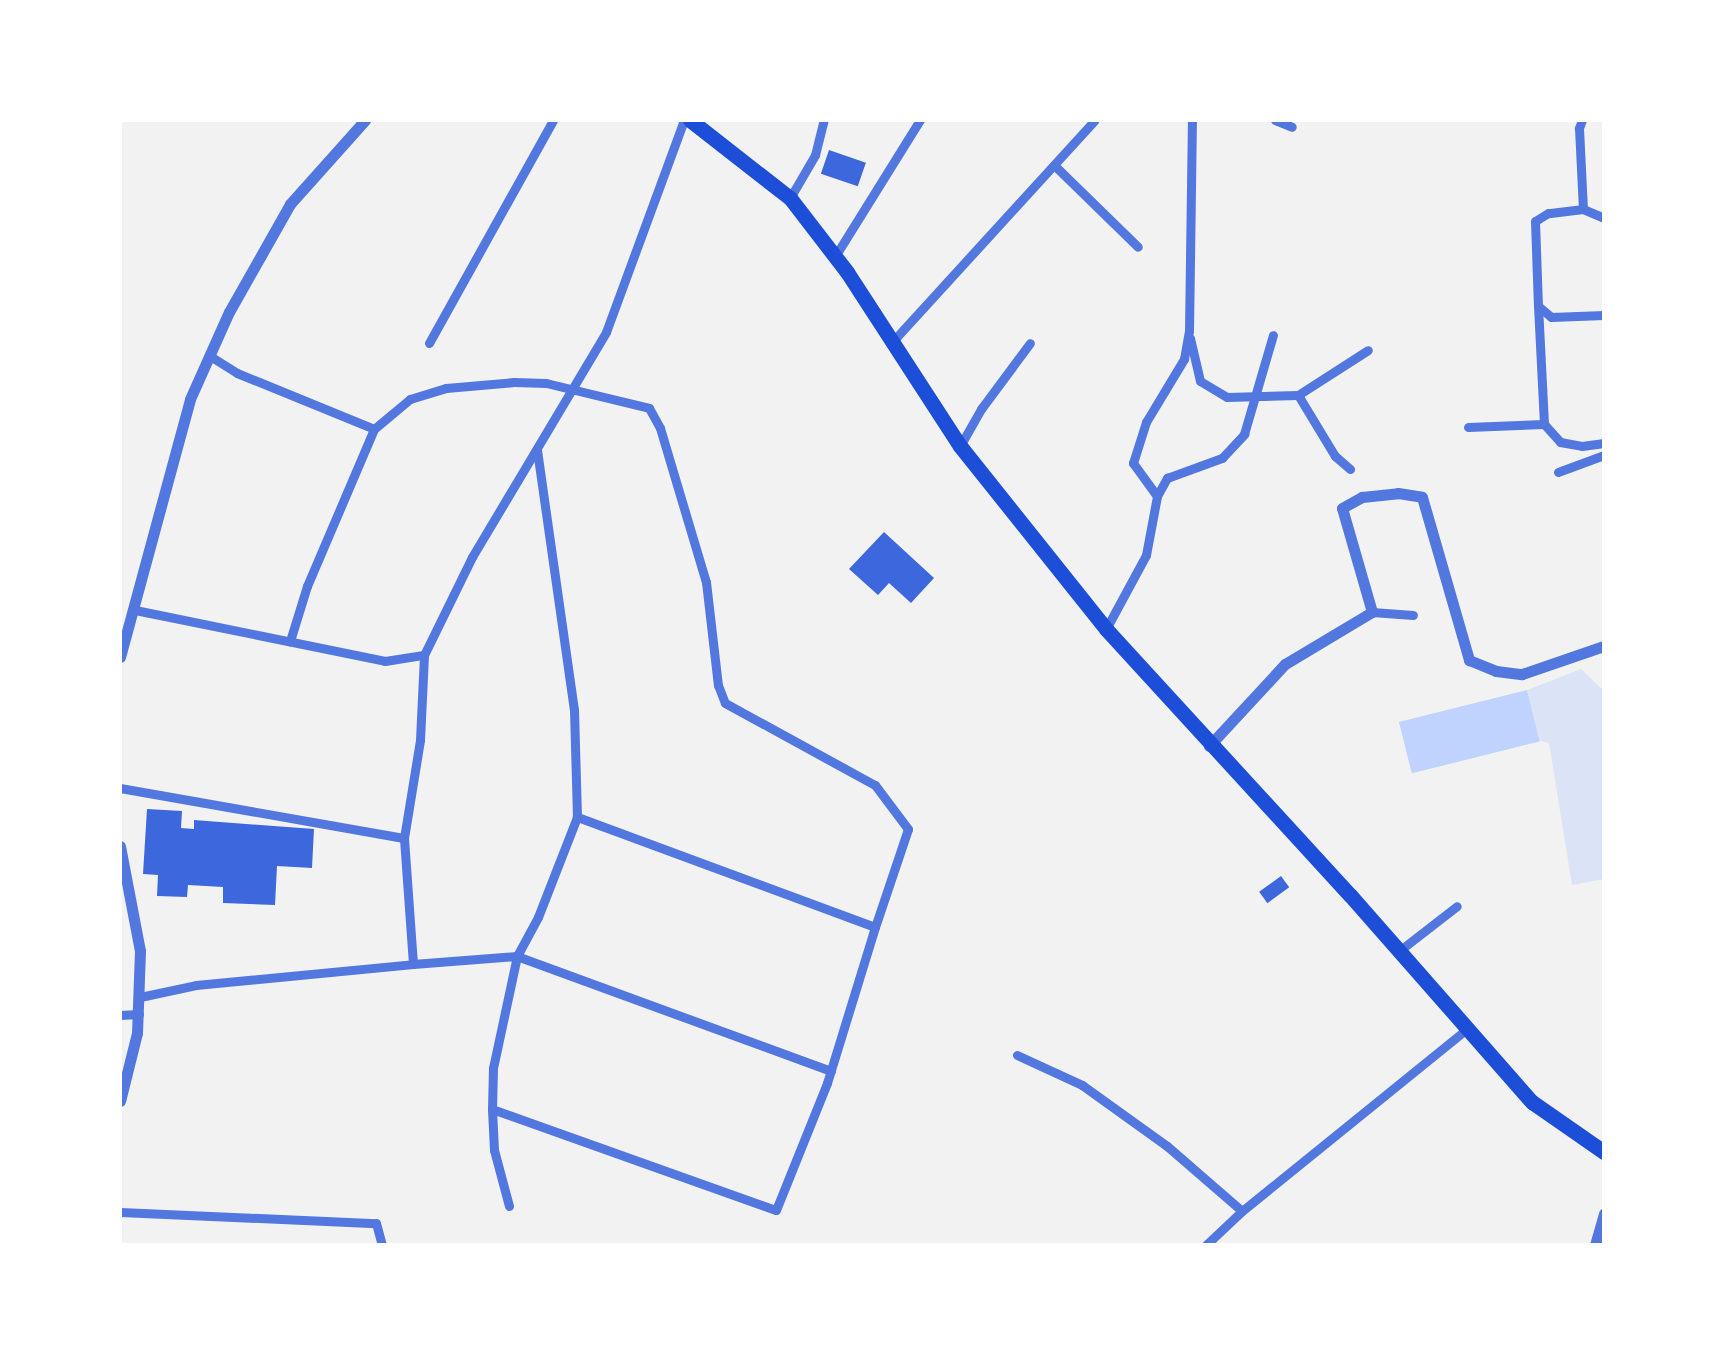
<!DOCTYPE html>
<html>
<head>
<meta charset="utf-8">
<style>
  body { margin:0 }
  #map { position:relative; width:1724px; height:1365px; overflow:hidden; background:#f2f2f2; font-family:Spectral,serif }
  div>[style] { position:absolute }
  .green>* { inset:0; background:#dbe4f7 }
  .water>* { inset:0; background:#bfd3fe; transform-origin:0 0 }
  .building>* { inset:0; background:#3d67dc; transform-origin:0 0 }
  .minor>* { height:9px; margin:-4.5px; padding:0 4.5px; transform-origin:4.5px; border-radius:4.5px; background:#5277de }
  .tertiary>* { height:11px; margin:-5.5px; padding:0 5.5px; transform-origin:5.5px; border-radius:5.5px; background:#5277de }
  .primary>* { height:15px; margin:-7.5px; padding:0 7.5px; transform-origin:7.5px; border-radius:7.5px; background:#1d4ed8 }
  span { translate:-50% -50%; white-space:nowrap; text-align:center; line-height:1.15; -webkit-text-stroke:9px #fff; paint-order:stroke }
  .frame { position:absolute; inset:0; border:122px solid #fff; pointer-events:none }
</style>
</head>
<body>
<div id="map">
  <div class="green">
    <div style="clip-path:polygon(1581px 669px,1604px 691px,1604px 879px,1572px 885px,1549px 743px,1540px 741px,1527px 690px)"></div>
  </div>
  <div class="water">
    <div style="left:1527px;top:690px;width:53px;height:132px;rotate:76deg"></div>
  </div>
  <div class="building">
    <div style="left:829px;top:150px;width:39px;height:25px;rotate:19deg"></div>
    <div style="clip-path:polygon(884px 532px,934px 578px,911px 603px,889px 583px,878px 595px,849px 569px)"></div>
    <div style="clip-path:polygon(147px 809px,182px 811px,181px 828px,194px 829px,194px 820px,314px 829px,312px 868px,277px 866px,275px 905px,223px 903px,223px 887px,188px 885px,187px 897px,157px 896px,158px 875px,143px 874px)"></div>
    <div style="left:1281px;top:876px;width:14px;height:27px;rotate:54deg"></div>
  </div>
  <div class="minor">
    <div style="left:1275px;top:120px;width:18px;rotate:22deg"></div>
    <div style="left:1582px;top:120px;width:9px;rotate:111deg"></div>
    <div style="left:1579px;top:128px;width:81px;rotate:87.2deg"></div>
    <div style="left:1583px;top:209px;width:23px;rotate:23deg"></div>
    <div style="left:1054px;top:165px;width:117px;rotate:44.3deg"></div>
    <div style="left:790px;top:198px;width:50px;rotate:-59.8deg"></div>
    <div style="left:815px;top:155px;width:36px;rotate:-76deg"></div>
    <div style="left:1583px;top:209px;width:35px;rotate:173deg"></div>
    <div style="left:1548px;top:213px;width:15px;rotate:148deg"></div>
    <div style="left:1535px;top:221px;width:85px;rotate:88deg"></div>
    <div style="left:1538px;top:306px;width:17px;rotate:40deg"></div>
    <div style="left:1551px;top:317px;width:53px;rotate:-2.2deg"></div>
    <div style="left:834px;top:258px;width:163px;rotate:-58.1deg"></div>
    <div style="left:1190px;top:338px;width:44px;rotate:76.9deg"></div>
    <div style="left:1200px;top:381px;width:31px;rotate:31deg"></div>
    <div style="left:1227px;top:397px;width:71px;rotate:-1.6deg"></div>
    <div style="left:1298px;top:395px;width:83px;rotate:-32.7deg"></div>
    <div style="left:893px;top:341px;width:299px;rotate:-47.6deg"></div>
    <div style="left:429px;top:343px;width:255px;rotate:-60.9deg"></div>
    <div style="left:210px;top:356px;width:32px;rotate:32deg"></div>
    <div style="left:237px;top:373px;width:148px;rotate:22.2deg"></div>
    <div style="left:374px;top:429px;width:171px;rotate:113.1deg"></div>
    <div style="left:307px;top:586px;width:58px;rotate:107.2deg"></div>
    <div style="left:1298px;top:395px;width:71px;rotate:58.8deg"></div>
    <div style="left:1335px;top:456px;width:20px;rotate:41deg"></div>
    <div style="left:1544px;top:424px;width:24px;rotate:48deg"></div>
    <div style="left:1560px;top:442px;width:22px;rotate:10deg"></div>
    <div style="left:1582px;top:446px;width:22px;rotate:-8deg"></div>
    <div style="left:1468px;top:427px;width:76px;rotate:-2.3deg"></div>
    <div style="left:1544px;top:424px;width:118px;rotate:-92.9deg"></div>
    <div style="left:374px;top:429px;width:47px;rotate:-39.8deg"></div>
    <div style="left:410px;top:399px;width:38px;rotate:-17deg"></div>
    <div style="left:446px;top:388px;width:68px;rotate:-5deg"></div>
    <div style="left:514px;top:382px;width:32px;rotate:2deg"></div>
    <div style="left:546px;top:383px;width:106px;rotate:13.6deg"></div>
    <div style="left:649px;top:408px;width:23px;rotate:61deg"></div>
    <div style="left:660px;top:428px;width:161px;rotate:73.4deg"></div>
    <div style="left:706px;top:582px;width:104px;rotate:83.4deg"></div>
    <div style="left:718px;top:685px;width:19px;rotate:69deg"></div>
    <div style="left:725px;top:703px;width:171px;rotate:28.7deg"></div>
    <div style="left:875px;top:785px;width:55px;rotate:53.1deg"></div>
    <div style="left:908px;top:829px;width:103px;rotate:108.6deg"></div>
    <div style="left:875px;top:927px;width:318px;rotate:-159.7deg"></div>
    <div style="left:577px;top:817px;width:107px;rotate:-91.6deg"></div>
    <div style="left:574px;top:710px;width:263px;rotate:-98.1deg"></div>
    <div style="left:960px;top:446px;width:43px;rotate:-60.4deg"></div>
    <div style="left:981px;top:409px;width:82px;rotate:-53.4deg"></div>
    <div style="left:1558px;top:472px;width:49px;rotate:-20.3deg"></div>
    <div style="left:1157px;top:496px;width:21px;rotate:-61deg"></div>
    <div style="left:1167px;top:478px;width:59px;rotate:-20deg"></div>
    <div style="left:1222px;top:458px;width:33px;rotate:-47deg"></div>
    <div style="left:1244px;top:434px;width:103px;rotate:-73.7deg"></div>
    <div style="left:135px;top:610px;width:255px;rotate:11.5deg"></div>
    <div style="left:385px;top:661px;width:39px;rotate:-9deg"></div>
    <div style="left:1372px;top:612px;width:41px;rotate:4.2deg"></div>
    <div style="left:1106px;top:629px;width:84px;rotate:-61.6deg"></div>
    <div style="left:1146px;top:555px;width:60px;rotate:-79.4deg"></div>
    <div style="left:1157px;top:496px;width:41px;rotate:-126deg"></div>
    <div style="left:1133px;top:463px;width:43px;rotate:-72.4deg"></div>
    <div style="left:1146px;top:422px;width:74px;rotate:-58.9deg"></div>
    <div style="left:1184px;top:359px;width:28px;rotate:-80deg"></div>
    <div style="left:1189px;top:331px;width:211px;rotate:-89.2deg"></div>
    <div style="left:120px;top:788px;width:288px;rotate:10deg"></div>
    <div style="left:1399px;top:951px;width:73px;rotate:-37.8deg"></div>
    <div style="left:413px;top:964px;width:104px;rotate:-4.4deg"></div>
    <div style="left:517px;top:956px;width:44px;rotate:-61.7deg"></div>
    <div style="left:538px;top:917px;width:107px;rotate:-68.7deg"></div>
    <div style="left:140px;top:997px;width:57px;rotate:-12.1deg"></div>
    <div style="left:196px;top:985px;width:218px;rotate:-5.5deg"></div>
    <div style="left:413px;top:964px;width:126px;rotate:-94.1deg"></div>
    <div style="left:404px;top:838px;width:99px;rotate:-80.7deg"></div>
    <div style="left:420px;top:740px;width:85px;rotate:-87.3deg"></div>
    <div style="left:424px;top:655px;width:109px;rotate:-63.9deg"></div>
    <div style="left:472px;top:557px;width:262px;rotate:-59.2deg"></div>
    <div style="left:606px;top:332px;width:226px;rotate:-69.8deg"></div>
    <div style="left:120px;top:1015px;width:19px;rotate:-3deg"></div>
    <div style="left:1017px;top:1055px;width:72px;rotate:24.8deg"></div>
    <div style="left:1082px;top:1085px;width:105px;rotate:35.7deg"></div>
    <div style="left:1167px;top:1146px;width:99px;rotate:40.9deg"></div>
    <div style="left:1242px;top:1211px;width:50px;rotate:136.6deg"></div>
    <div style="left:831px;top:1071px;width:334px;rotate:-159.9deg"></div>
    <div style="left:517px;top:956px;width:115px;rotate:102.1deg"></div>
    <div style="left:493px;top:1068px;width:41px;rotate:91.4deg"></div>
    <div style="left:492px;top:1109px;width:301px;rotate:19.6deg"></div>
    <div style="left:776px;top:1210px;width:137px;rotate:-68.1deg"></div>
    <div style="left:827px;top:1083px;width:163px;rotate:-72.9deg"></div>
    <div style="left:492px;top:1109px;width:41px;rotate:87.2deg"></div>
    <div style="left:494px;top:1150px;width:58px;rotate:75deg"></div>
    <div style="left:1242px;top:1211px;width:289px;rotate:-39deg"></div>
    <div style="left:120px;top:1212px;width:256px;rotate:2.5deg"></div>
    <div style="left:376px;top:1223px;width:23px;rotate:75deg"></div>
  </div>
  <div class="tertiary">
    <div style="left:120px;top:657px;width:267px;rotate:-74.8deg"></div>
    <div style="left:190px;top:399px;width:95px;rotate:-65.9deg"></div>
    <div style="left:229px;top:312px;width:124px;rotate:-60.5deg"></div>
    <div style="left:290px;top:204px;width:113px;rotate:-48.2deg"></div>
    <div style="left:1209px;top:746px;width:112px;rotate:-47.2deg"></div>
    <div style="left:1285px;top:664px;width:101px;rotate:-30.9deg"></div>
    <div style="left:1372px;top:612px;width:108px;rotate:-106.1deg"></div>
    <div style="left:1342px;top:508px;width:23px;rotate:-29deg"></div>
    <div style="left:1362px;top:497px;width:36px;rotate:-6deg"></div>
    <div style="left:1398px;top:493px;width:24px;rotate:9deg"></div>
    <div style="left:1422px;top:497px;width:170px;rotate:73.9deg"></div>
    <div style="left:1469px;top:660px;width:29px;rotate:22deg"></div>
    <div style="left:1496px;top:671px;width:26px;rotate:7deg"></div>
    <div style="left:1522px;top:674px;width:87px;rotate:-18.9deg"></div>
    <div style="left:120px;top:846px;width:107px;rotate:79.2deg"></div>
    <div style="left:140px;top:951px;width:82px;rotate:92.1deg"></div>
    <div style="left:137px;top:1033px;width:70px;rotate:104deg"></div>
    <div style="left:1595px;top:1245px;width:33px;rotate:-74deg"></div>
  </div>
  <div class="primary">
    <div style="left:690px;top:120px;width:127px;rotate:38deg"></div>
    <div style="left:790px;top:198px;width:93px;rotate:52.4deg"></div>
    <div style="left:847px;top:272px;width:207px;rotate:57deg"></div>
    <div style="left:960px;top:446px;width:234px;rotate:51.4deg"></div>
    <div style="left:1106px;top:629px;width:361px;rotate:47.5deg"></div>
    <div style="left:1350px;top:895px;width:276px;rotate:48.7deg"></div>
    <div style="left:1532px;top:1102px;width:88px;rotate:34.8deg"></div>
  </div>
  <div class="frame"></div>
</div>
</body>
</html>
